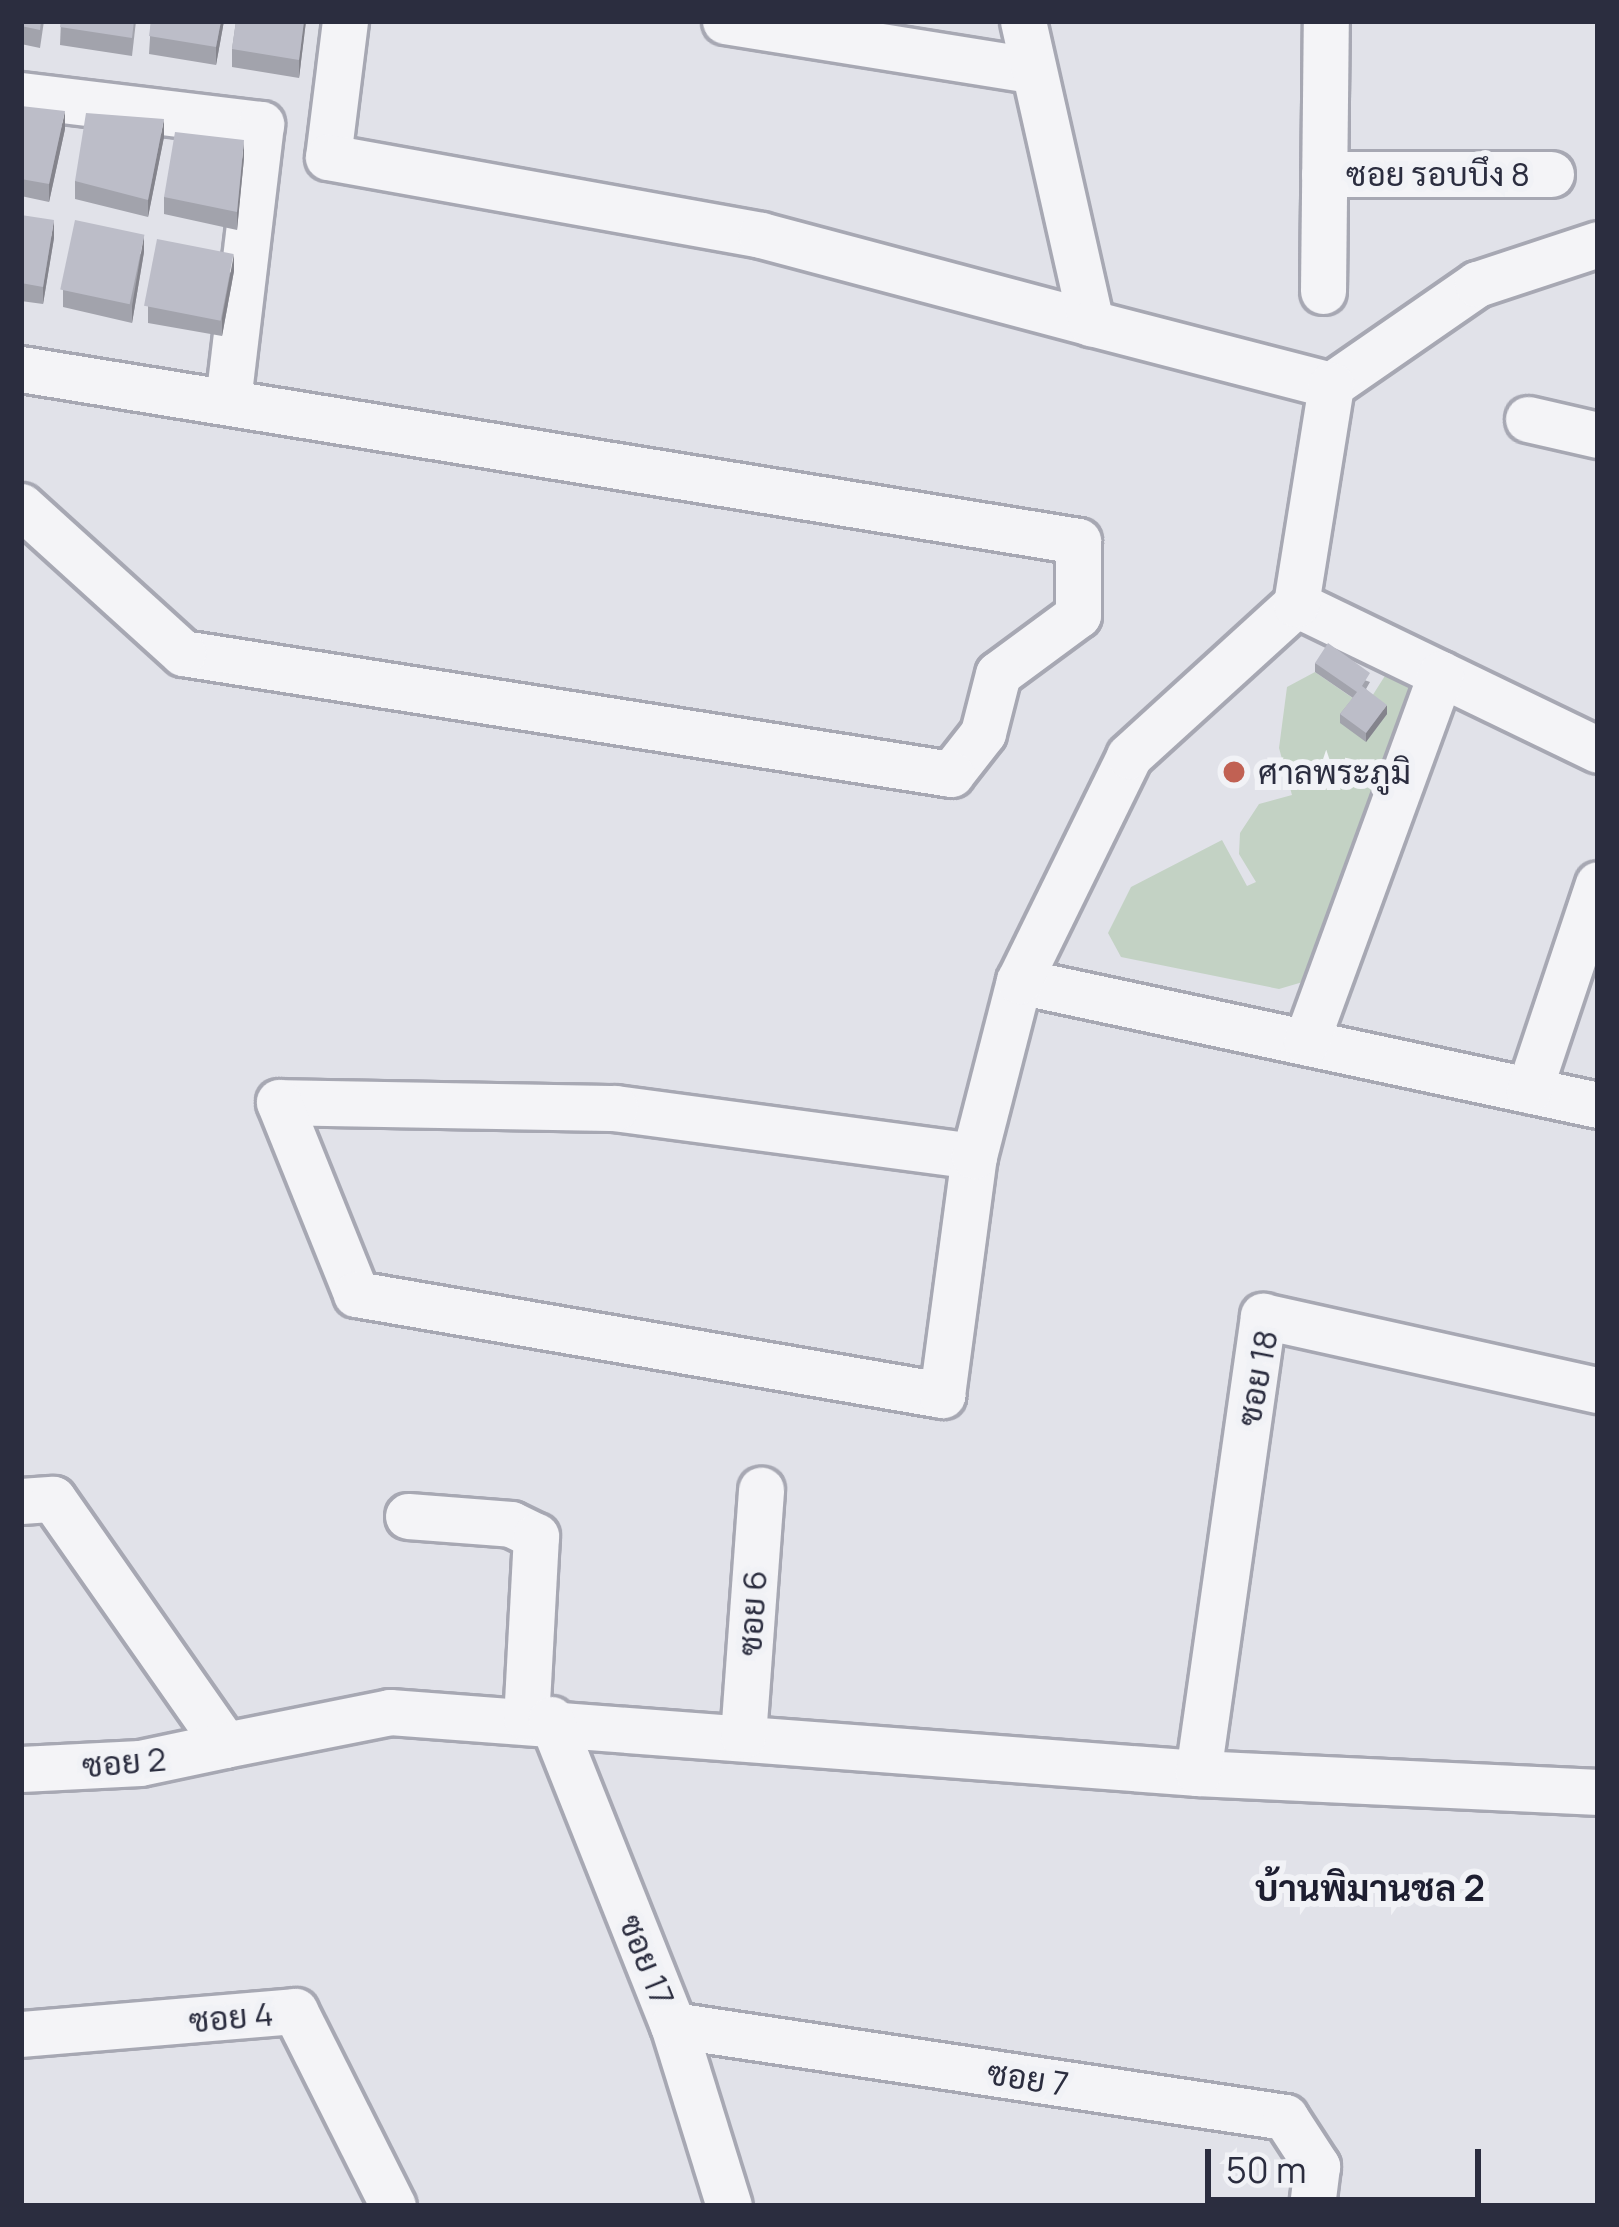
<!DOCTYPE html>
<html>
<head>
<meta charset="utf-8">
<style>
  body { margin:0 }
  #map { position:relative; width:1619px; height:2227px; overflow:hidden; background:#e1e2e9; font-family:Manrope,Sarabun,sans-serif }
  div>[style] { position:absolute }
  .green>* { inset:0; background:#c3d2c4 }
  .roads { filter:drop-shadow(3px 0 #a7a8b3) drop-shadow(-3px 0 #a7a8b3) drop-shadow(0 3px #a7a8b3) drop-shadow(0 -3px #a7a8b3) }
  .street>* { height:45px; margin:-22.5px; padding:0 22.5px; transform-origin:22.5px; border-radius:22.5px; background:#f4f4f7 }
  .wall>* { inset:0; background:#a2a3ac }
  .shaded-wall>* { inset:0; background:#84848c }
  .building>* { inset:0; background:#bcbdc8; transform-origin:0 0 }
  .dots>* { width:33px; height:33px; translate:-50% -50%; box-sizing:border-box; border:6px solid #f1f2f6; border-radius:50% }
  span { translate:-50% -50%; white-space:nowrap; text-align:center; line-height:1.15; -webkit-text-stroke:12px #f1f2f6; paint-order:stroke }
  .street-label { font-size:33px; color:#2b2d3f }
  .poi-label { font-size:33px; color:#2b2d3f }
  .left { translate:0 -50%; text-align:left }
  .neighbourhood-label { font-size:36px; color:#1d1e30; font-weight:700 }
  .frame { position:absolute; inset:0; border:24px solid #2b2d3f; pointer-events:none }
  .scale { position:absolute; left:1205px; top:2149px; width:276px; height:54px; box-sizing:border-box; border:6px solid #2b2d3f; border-top:0; padding-left:15px; font-size:36px; line-height:42px; white-space:nowrap; color:#2b2d3f; -webkit-text-stroke:9px #f1f2f6; paint-order:stroke }
</style>
</head>
<body>
<div id="map">
  <div class="green">
    <div style="clip-path:polygon(1388px 671px,1412px 683px,1313px 979px,1279px 989px,1121px 957px,1108px 933px,1131px 887px,1222px 840px,1247px 886px,1256px 882px,1239px 854px,1240px 833px,1259px 804px,1292px 795px,1279px 748px,1287px 687px,1315px 672px,1357px 701px,1369px 701px)"></div>
  </div>
  <div class="roads">
    <div class="street">
      <div style="left:345px;top:21px;width:137px;rotate:97.1deg"></div>
      <div style="left:328px;top:157px;width:440px;rotate:10.2deg"></div>
      <div style="left:761px;top:235px;width:342px;rotate:14.9deg"></div>
      <div style="left:725px;top:21px;width:309px;rotate:9.1deg"></div>
      <div style="left:1023px;top:21px;width:310px;rotate:77.3deg"></div>
      <div style="left:1091px;top:323px;width:248px;rotate:14.5deg"></div>
      <div style="left:1331px;top:385px;width:178px;rotate:-34.7deg"></div>
      <div style="left:1477px;top:284px;width:127px;rotate:-18.3deg"></div>
      <div style="left:21px;top:95px;width:242px;rotate:6.9deg"></div>
      <div style="left:261px;top:124px;width:280px;rotate:96.8deg"></div>
      <div style="left:1324px;top:174px;width:227px"></div>
      <div style="left:1323px;top:291px;width:270px;rotate:-89.4deg"></div>
      <div style="left:21px;top:369px;width:1071px;rotate:9.24deg"></div>
      <div style="left:1078px;top:541px;width:74px;rotate:90deg"></div>
      <div style="left:1078px;top:615px;width:99px;rotate:143.6deg"></div>
      <div style="left:998px;top:674px;width:61px;rotate:104.3deg"></div>
      <div style="left:983px;top:733px;width:52px;rotate:128deg"></div>
      <div style="left:951px;top:774px;width:777px;rotate:-171.05deg"></div>
      <div style="left:183px;top:653px;width:219px;rotate:-137.8deg"></div>
      <div style="left:1528px;top:419px;width:72px;rotate:12.9deg"></div>
      <div style="left:1296px;top:604px;width:335px;rotate:25.8deg"></div>
      <div style="left:1019px;top:981px;width:592px;rotate:12.09deg"></div>
      <div style="left:1306px;top:1042px;width:392px;rotate:-69.9deg"></div>
      <div style="left:1529px;top:1090px;width:217px;rotate:-71.5deg"></div>
      <div style="left:974px;top:1156px;width:362px;rotate:-172.4deg"></div>
      <div style="left:615px;top:1108px;width:336px;rotate:-179deg"></div>
      <div style="left:279px;top:1102px;width:207px;rotate:68.1deg"></div>
      <div style="left:356px;top:1294px;width:595px;rotate:9.78deg"></div>
      <div style="left:942px;top:1395px;width:241px;rotate:-82.4deg"></div>
      <div style="left:974px;top:1156px;width:181px;rotate:-75.6deg"></div>
      <div style="left:1019px;top:981px;width:250px;rotate:-63.9deg"></div>
      <div style="left:1129px;top:756px;width:226px;rotate:-42.3deg"></div>
      <div style="left:1296px;top:604px;width:222px;rotate:-80.9deg"></div>
      <div style="left:21px;top:1501px;width:32px;rotate:-4deg"></div>
      <div style="left:53px;top:1499px;width:300px;rotate:55deg"></div>
      <div style="left:225px;top:1745px;width:168px;rotate:-11.3deg"></div>
      <div style="left:390px;top:1712px;width:810px;rotate:4.32deg"></div>
      <div style="left:1198px;top:1773px;width:400px;rotate:2.7deg"></div>
      <div style="left:408px;top:1516px;width:103px;rotate:4.4deg"></div>
      <div style="left:511px;top:1524px;width:28px;rotate:26deg"></div>
      <div style="left:536px;top:1536px;width:182px;rotate:93.1deg"></div>
      <div style="left:551px;top:1719px;width:329px;rotate:68.3deg"></div>
      <div style="left:673px;top:2025px;width:189px;rotate:72.8deg"></div>
      <div style="left:743px;top:1736px;width:247px;rotate:-85.8deg"></div>
      <div style="left:21px;top:1769px;width:119px;rotate:-2.9deg"></div>
      <div style="left:140px;top:1763px;width:87px;rotate:-12deg"></div>
      <div style="left:1198px;top:1773px;width:462px;rotate:-81.9deg"></div>
      <div style="left:1263px;top:1316px;width:343px;rotate:12.5deg"></div>
      <div style="left:673px;top:2025px;width:619px;rotate:8.55deg"></div>
      <div style="left:1285px;top:2117px;width:59px;rotate:56.9deg"></div>
      <div style="left:1317px;top:2166px;width:40px;rotate:97.1deg"></div>
      <div style="left:21px;top:2034px;width:275px;rotate:-4.8deg"></div>
      <div style="left:295px;top:2011px;width:218px;rotate:63.3deg"></div>
    </div>
  </div>
  <div class="wall">
    <div style="clip-path:polygon(21px 21px,44px 21px,40px 48px,21px 44px)"></div>
    <div style="clip-path:polygon(61px 21px,136px 21px,132px 56px,60px 45px)"></div>
    <div style="clip-path:polygon(151px 21px,224px 21px,216px 65px,149px 54px)"></div>
    <div style="clip-path:polygon(236px 21px,306px 21px,299px 78px,232px 67px,232px 49px)"></div>
    <div style="clip-path:polygon(21px 106px,65px 129px,49px 202px,21px 196px)"></div>
    <div style="clip-path:polygon(164px 137px,148px 217px,75px 199px,75px 181px)"></div>
    <div style="clip-path:polygon(244px 158px,237px 230px,164px 214px,164px 197px)"></div>
    <div style="clip-path:polygon(21px 215px,54px 238px,43px 304px,21px 301px)"></div>
    <div style="clip-path:polygon(144px 252px,132px 323px,63px 307px,63px 290px)"></div>
    <div style="clip-path:polygon(234px 271px,222px 336px,148px 323px,148px 306px)"></div>
    <div style="clip-path:polygon(1315px 663px,1370px 682px,1366px 689px,1387px 714px,1366px 742px,1340px 723px,1340px 714px,1353px 698px,1315px 672px)"></div>
  </div>
  <div class="shaded-wall">
    <div style="clip-path:polygon(221px 21px,224px 21px,216px 65px,216px 47px)"></div>
    <div style="clip-path:polygon(304px 21px,306px 21px,299px 78px,299px 60px)"></div>
    <div style="clip-path:polygon(65px 111px,65px 129px,49px 202px,49px 184px)"></div>
    <div style="clip-path:polygon(164px 119px,164px 137px,148px 217px,148px 200px)"></div>
    <div style="clip-path:polygon(244px 140px,244px 158px,237px 230px,237px 212px)"></div>
    <div style="clip-path:polygon(54px 220px,54px 238px,43px 304px,43px 287px)"></div>
    <div style="clip-path:polygon(144px 235px,144px 252px,132px 323px,132px 306px)"></div>
    <div style="clip-path:polygon(234px 254px,234px 271px,222px 336px,222px 318px)"></div>
    <div style="clip-path:polygon(1387px 705px,1387px 714px,1366px 742px,1366px 733px)"></div>
  </div>
  <div class="building">
    <div style="clip-path:polygon(21px 21px,41px 21px,40px 30px,21px 26px)"></div>
    <div style="clip-path:polygon(61px 21px,134px 21px,132px 38px,60px 27px)"></div>
    <div style="clip-path:polygon(151px 21px,221px 21px,216px 47px,149px 36px)"></div>
    <div style="clip-path:polygon(236px 21px,304px 21px,299px 60px,232px 49px)"></div>
    <div style="clip-path:polygon(21px 106px,65px 111px,49px 184px,21px 179px)"></div>
    <div style="clip-path:polygon(86px 113px,164px 119px,148px 200px,75px 181px)"></div>
    <div style="clip-path:polygon(175px 132px,244px 140px,237px 212px,164px 197px)"></div>
    <div style="clip-path:polygon(21px 215px,54px 220px,43px 287px,21px 283px)"></div>
    <div style="left:75px;top:220px;width:71px;height:71px;rotate:12deg"></div>
    <div style="left:157px;top:239px;width:78px;height:68px;rotate:11deg"></div>
    <div style="clip-path:polygon(1328px 643px,1370px 673px,1362px 686px,1387px 705px,1366px 733px,1340px 714px,1357px 692px,1315px 663px)"></div>
  </div>
  <div class="dots">
    <div style="left:1234px;top:772px;background:#c16153"></div>
  </div>
  <div class="street-label">
    <span style="left:1438px;top:174px">ซอย รอบบึง 8</span>
    <span style="left:1257px;top:1378px;rotate:-79deg">ซอย 18</span>
    <span style="left:752px;top:1613px;rotate:-86deg">ซอย 6</span>
    <span style="left:124px;top:1762px;rotate:-5deg">ซอย 2</span>
    <span style="left:647px;top:1960px;rotate:68deg">ซอย 17</span>
    <span style="left:231px;top:2017px;rotate:-5deg">ซอย 4</span>
    <span style="left:1028px;top:2078px;rotate:9deg">ซอย 7</span>
  </div>
  <div class="poi-label">
    <span class="left" style="left:1258px;top:772px">ศาลพระภูมิ</span>
  </div>
  <div class="neighbourhood-label">
    <span style="left:1370px;top:1888px">บ้านพิมานชล 2</span>
  </div>
  <div class="frame"></div>
  <div class="scale">50 m</div>
</div>
</body>
</html>
